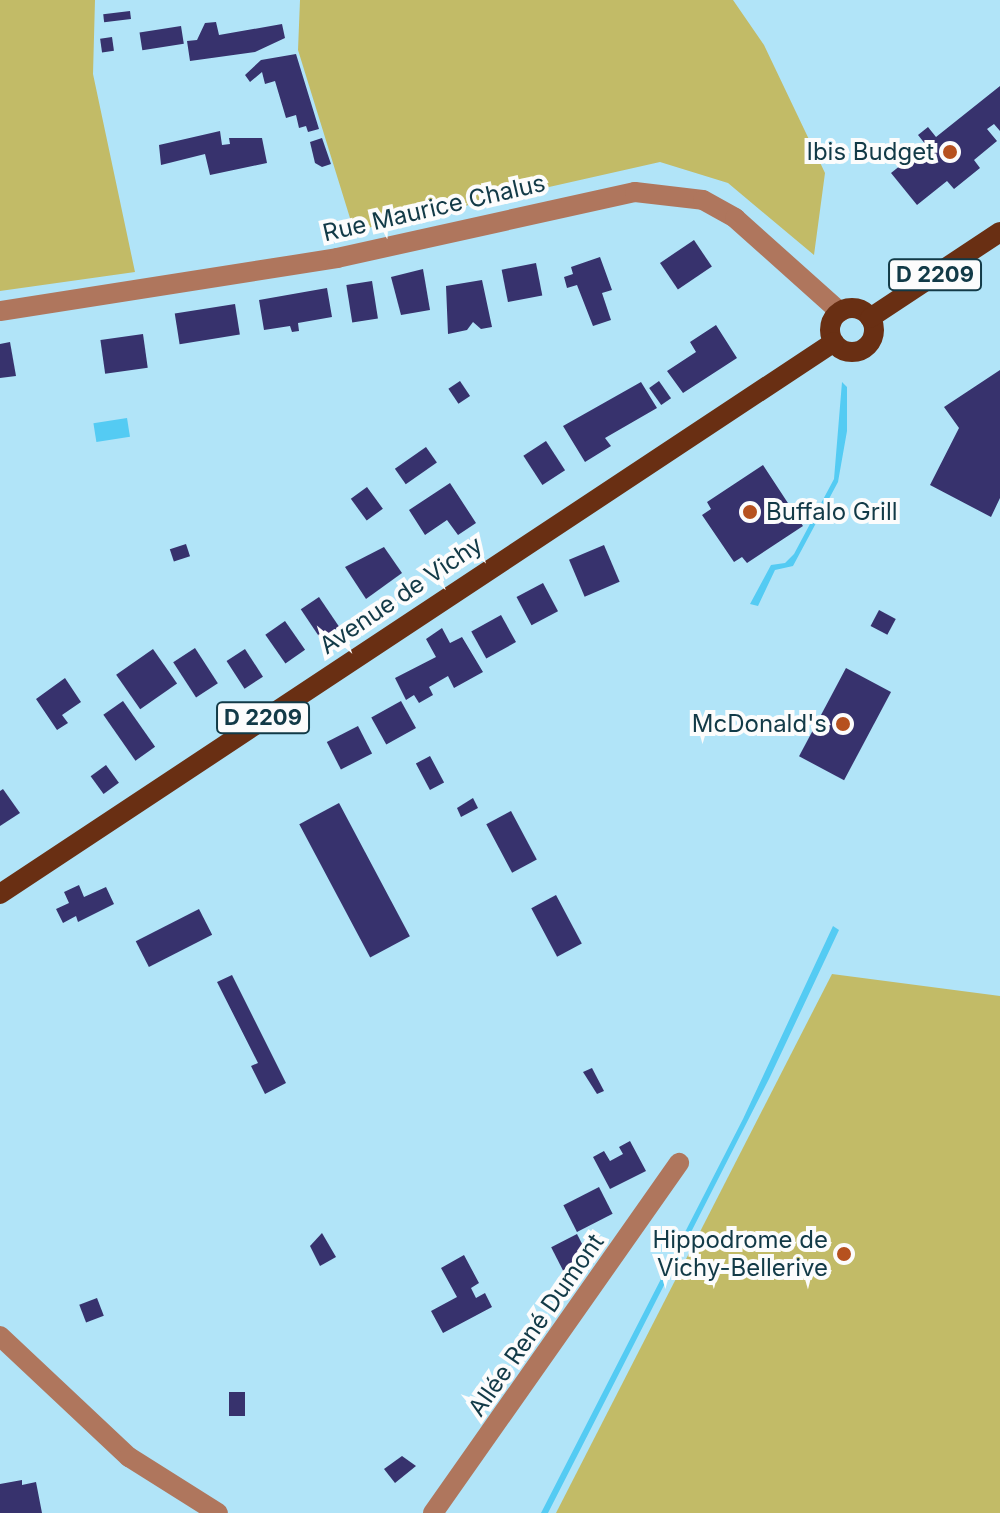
<!DOCTYPE html>
<html>
<head>
<meta charset="utf-8">
<style>
  body { margin:0 }
  #map { position:relative; width:1000px; height:1513px; overflow:hidden; background:#b1e4f8; font-family:Inter,sans-serif }
  div>[style] { position:absolute }
  .green>* { inset:0; background:#c2bb67 }
  .water>* { inset:0; background:#54cbf3; transform-origin:0 0 }
  .building>* { inset:0; background:#37326d; transform-origin:0 0 }
  .minor>* { height:20px; margin:-10px; padding:0 10px; transform-origin:10px; border-radius:10px; background:#af765d }
  .major>* { height:20px; margin:-10px; padding:0 10px; transform-origin:10px; border-radius:10px; background:#692f13 }
  .major>.ring { margin:-10px; padding:0; box-sizing:content-box; background:none; border:20px solid #692f13; border-radius:50% }
  .dots>* { width:22px; height:22px; translate:-50% -50%; box-sizing:border-box; border:4px solid #fcfcfc; border-radius:50% }
  span { translate:-50% -50%; white-space:nowrap; text-align:center; line-height:1.15; -webkit-text-stroke:8px #fcfcfc; paint-order:stroke }
  .shield-label span { padding:2px 6px; background:#fcfcfc; border:2px solid; border-radius:6px; -webkit-text-stroke-width:0 }
  .shield-label { font-size:22px; color:#123a47; font-weight:700 }
  .poi-label { font-size:24px; color:#123a47 }
  .right { translate:-100% -50%; text-align:right }
  .left { translate:0 -50%; text-align:left }
  .street-label { font-size:24px; color:#123a47 }
</style>
</head>
<body>
<div id="map">
  <div class="green">
    <div style="clip-path:polygon(0 0,95px 0,93px 74px,135px 272px,0 291px)"></div>
    <div style="clip-path:polygon(300px 0,733px 0,764px 45px,825px 173px,814px 255px,728px 183px,660px 162px,354px 231px,298px 50px)"></div>
    <div style="clip-path:polygon(832px 974px,1000px 996px,1000px 1513px,556px 1513px)"></div>
  </div>
  <div class="water">
    <div style="clip-path:polygon(842px 382px,847px 387px,847px 431px,838px 482px,793px 566px,775px 570px,758px 606px,750px 604px,771px 565px,785px 563px,794px 554px,834px 479px)"></div>
    <div style="left:127px;top:418px;width:19px;height:34px;rotate:81deg"></div>
    <div style="clip-path:polygon(833px 926px,839px 930px,769px 1079px,548px 1513px,541px 1513px,743px 1119px)"></div>
  </div>
  <div class="building">
    <div style="left:130px;top:11px;width:8px;height:27px;rotate:83deg"></div>
    <div style="clip-path:polygon(216px 22px,219px 35px,282px 24px,285px 38px,255px 52px,190px 61px,187px 41px,197px 40px,205px 23px)"></div>
    <div style="left:181px;top:26px;width:18px;height:42px;rotate:81deg"></div>
    <div style="left:112px;top:37px;width:14px;height:12px;rotate:82deg"></div>
    <div style="clip-path:polygon(296px 54px,319px 129px,308px 132px,306px 126px,299px 128px,296px 115px,286px 118px,275px 81px,265px 84px,262px 72px,250px 82px,245px 75px,261px 60px)"></div>
    <div style="clip-path:polygon(1000px 86px,1000px 131px,994px 124px,987px 129px,997px 141px,974px 160px,980px 168px,954px 189px,947px 181px,917px 205px,891px 173px,926px 145px,918px 135px,928px 127px,936px 137px)"></div>
    <div style="clip-path:polygon(220px 131px,222px 145px,230px 144px,229px 138px,262px 138px,267px 163px,210px 175px,205px 154px,161px 165px,159px 145px)"></div>
    <div style="clip-path:polygon(322px 138px,331px 164px,322px 167px,315px 163px,310px 142px)"></div>
    <div style="left:694px;top:240px;width:32px;height:41px;rotate:56deg"></div>
    <div style="clip-path:polygon(600px 257px,612px 290px,602px 293px,611px 320px,593px 326px,577px 285px,567px 288px,564px 277px,573px 274px,571px 267px)"></div>
    <div style="left:536px;top:263px;width:33px;height:35px;rotate:79deg"></div>
    <div style="clip-path:polygon(423px 269px,430px 310px,401px 315px,391px 277px)"></div>
    <div style="clip-path:polygon(482px 280px,492px 327px,481px 329px,473px 322px,467px 330px,448px 334px,446px 286px)"></div>
    <div style="left:372px;top:281px;width:38px;height:26px;rotate:81deg"></div>
    <div style="clip-path:polygon(327px 288px,332px 317px,298px 323px,299px 331px,292px 332px,290px 326px,264px 330px,259px 300px)"></div>
    <div style="left:235px;top:304px;width:31px;height:61px;rotate:81deg"></div>
    <div style="clip-path:polygon(716px 325px,737px 358px,683px 393px,667px 371px,696px 352px,690px 342px)"></div>
    <div style="left:143px;top:334px;width:34px;height:43px;rotate:82deg"></div>
    <div style="clip-path:polygon(10px 342px,16px 376px,0 378px,0 344px)"></div>
    <div style="clip-path:polygon(1000px 370px,1000px 498px,991px 517px,930px 485px,959px 428px,944px 407px)"></div>
    <div style="left:460px;top:381px;width:18px;height:14px;rotate:56deg"></div>
    <div style="left:659px;top:381px;width:21px;height:12px;rotate:55deg"></div>
    <div style="clip-path:polygon(641px 382px,657px 408px,605px 438px,611px 446px,585px 462px,563px 426px)"></div>
    <div style="left:546px;top:441px;width:35px;height:27px;rotate:57deg"></div>
    <div style="left:426px;top:447px;width:19px;height:38px;rotate:55deg"></div>
    <div style="clip-path:polygon(763px 465px,803px 526px,747px 563px,742px 557px,734px 562px,702px 515px,711px 509px,707px 502px)"></div>
    <div style="clip-path:polygon(450px 483px,476px 523px,458px 535px,447px 520px,425px 535px,409px 510px)"></div>
    <div style="left:367px;top:487px;width:27px;height:20px;rotate:54deg"></div>
    <div style="left:186px;top:544px;width:13px;height:17px;rotate:72deg"></div>
    <div style="left:604px;top:545px;width:40px;height:38px;rotate:67deg"></div>
    <div style="clip-path:polygon(384px 547px,402px 573px,366px 599px,345px 567px)"></div>
    <div style="left:543px;top:583px;width:32px;height:30px;rotate:62deg"></div>
    <div style="left:319px;top:597px;width:36px;height:22px;rotate:56deg"></div>
    <div style="left:879px;top:610px;width:19px;height:18px;rotate:28deg"></div>
    <div style="left:501px;top:615px;width:31px;height:34px;rotate:61deg"></div>
    <div style="left:285px;top:621px;width:35px;height:24px;rotate:55deg"></div>
    <div style="clip-path:polygon(442px 628px,450px 643px,462px 637px,483px 672px,454px 688px,448px 676px,429px 687px,433px 695px,419px 703px,414px 695px,406px 700px,395px 678px,436px 657px,426px 639px)"></div>
    <div style="left:195px;top:648px;width:42px;height:26px;rotate:57deg"></div>
    <div style="left:153px;top:649px;width:42px;height:45px;rotate:55deg"></div>
    <div style="left:245px;top:649px;width:33px;height:22px;rotate:57deg"></div>
    <div style="left:846px;top:668px;width:51px;height:100px;rotate:28deg"></div>
    <div style="clip-path:polygon(65px 678px,81px 702px,62px 715px,68px 723px,57px 730px,36px 699px)"></div>
    <div style="left:123px;top:701px;width:56px;height:24px;rotate:55deg"></div>
    <div style="left:401px;top:701px;width:31px;height:34px;rotate:61deg"></div>
    <div style="left:358px;top:726px;width:31px;height:35px;rotate:63deg"></div>
    <div style="left:430px;top:756px;width:30px;height:16px;rotate:62deg"></div>
    <div style="left:106px;top:765px;width:22px;height:19px;rotate:54deg"></div>
    <div style="clip-path:polygon(3px 789px,20px 813px,0 826px,0 791px)"></div>
    <div style="clip-path:polygon(473px 798px,478px 808px,461px 817px,457px 808px)"></div>
    <div style="left:339px;top:803px;width:151px;height:45px;rotate:62deg"></div>
    <div style="left:511px;top:811px;width:55px;height:28px;rotate:62deg"></div>
    <div style="clip-path:polygon(79px 885px,84px 897px,106px 887px,114px 904px,78px 922px,76px 916px,63px 923px,56px 909px,69px 903px,64px 892px)"></div>
    <div style="left:556px;top:895px;width:55px;height:28px;rotate:62deg"></div>
    <div style="left:199px;top:909px;width:29px;height:71px;rotate:63deg"></div>
    <div style="clip-path:polygon(232px 975px,286px 1083px,265px 1094px,251px 1066px,258px 1063px,217px 982px)"></div>
    <div style="clip-path:polygon(592px 1068px,604px 1091px,597px 1094px,583px 1072px)"></div>
    <div style="clip-path:polygon(630px 1141px,646px 1171px,610px 1189px,593px 1157px,604px 1151px,610px 1161px,623px 1154px,619px 1147px)"></div>
    <div style="left:599px;top:1187px;width:30px;height:40px;rotate:63deg"></div>
    <div style="clip-path:polygon(322px 1233px,336px 1257px,320px 1266px,310px 1246px)"></div>
    <div style="left:577px;top:1234px;width:31px;height:29px;rotate:63deg"></div>
    <div style="clip-path:polygon(464px 1255px,479px 1283px,471px 1288px,476px 1298px,485px 1293px,492px 1307px,443px 1333px,431px 1311px,457px 1297px,441px 1268px)"></div>
    <div style="left:97px;top:1298px;width:19px;height:19px;rotate:69deg"></div>
    <div style="left:229px;top:1392px;width:16px;height:24px"></div>
    <div style="clip-path:polygon(402px 1456px,416px 1466px,395px 1483px,384px 1469px)"></div>
    <div style="clip-path:polygon(22px 1480px,22px 1485px,36px 1482px,42px 1513px,0 1513px,0 1484px)"></div>
  </div>
  <div class="minor">
    <div style="left:0;top:311px;width:341px;rotate:-8.9deg"></div>
    <div style="left:337px;top:258px;width:305px;rotate:-12.5deg"></div>
    <div style="left:635px;top:192px;width:68px;rotate:6.7deg"></div>
    <div style="left:703px;top:200px;width:37px;rotate:29deg"></div>
    <div style="left:735px;top:218px;width:141px;rotate:41.8deg"></div>
    <div style="left:0;top:1336px;width:177px;rotate:43.2deg"></div>
    <div style="left:129px;top:1457px;width:105px;rotate:32.2deg"></div>
    <div style="left:433px;top:1513px;width:428px;rotate:-54.9deg"></div>
  </div>
  <div class="major">
    <div class="ring" style="left:830px;top:308px;width:24px;height:24px"></div>
    <div style="left:870px;top:318px;width:156px;rotate:-33.5deg"></div>
    <div style="left:0;top:894px;width:1000px;rotate:-33.5deg"></div>
  </div>
  <div class="dots">
    <div style="left:950px;top:152px;background:#b6511f"></div>
    <div style="left:750px;top:512px;background:#b6511f"></div>
    <div style="left:843px;top:724px;background:#b6511f"></div>
    <div style="left:844px;top:1254px;background:#b6511f"></div>
  </div>
  <div class="shield-label">
    <span style="left:935px;top:275px">D 2209</span>
    <span style="left:263px;top:718px">D 2209</span>
  </div>
  <div class="poi-label">
    <span class="right" style="left:934px;top:152px">Ibis Budget</span>
    <span class="left" style="left:766px;top:512px">Buffalo Grill</span>
    <span class="right" style="left:827px;top:724px">McDonald's</span>
    <span class="right" style="left:828px;top:1254px">Hippodrome de<br>Vichy-Bellerive</span>
  </div>
  <div class="street-label">
    <span style="left:434px;top:208px;rotate:-13deg">Rue Maurice Chalus</span>
    <span style="left:401px;top:595px;rotate:-34deg">Avenue de Vichy</span>
    <span style="left:536px;top:1325px;rotate:-55deg">Allée René Dumont</span>
  </div>
</div>
</body>
</html>
